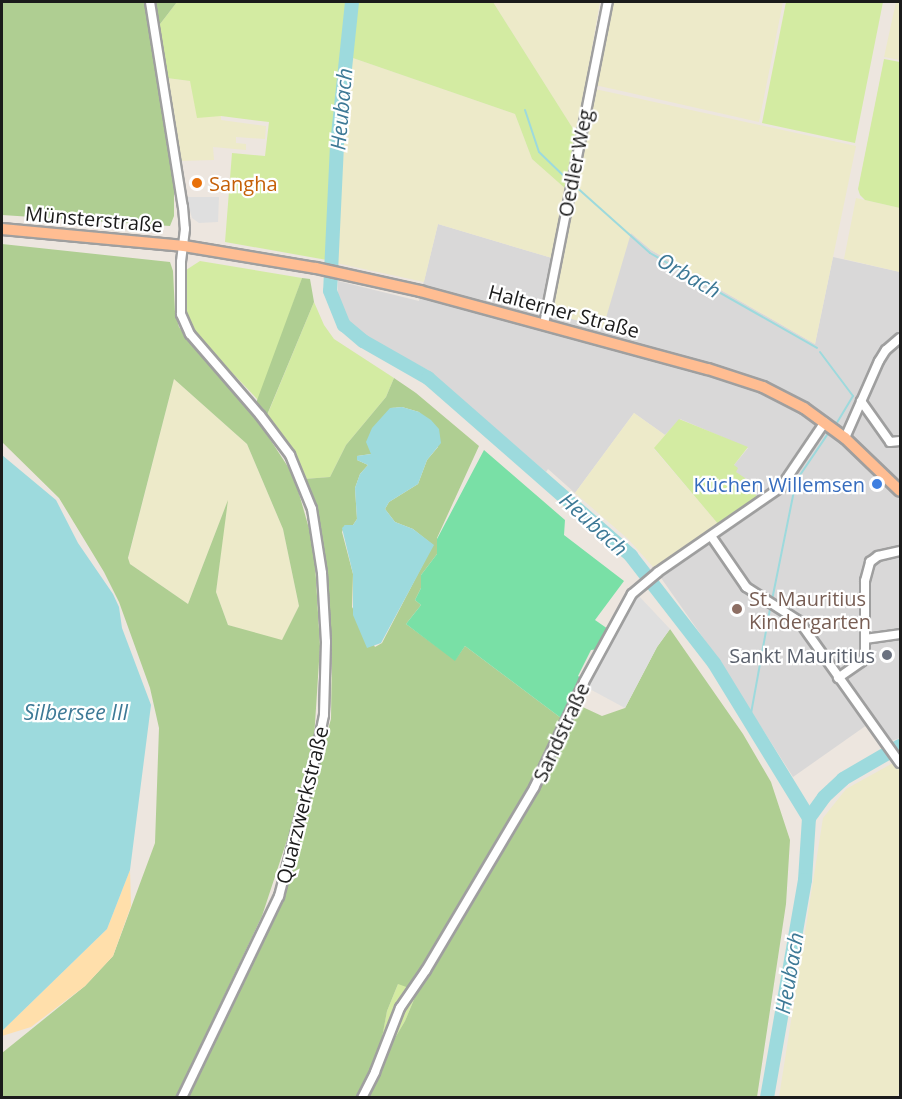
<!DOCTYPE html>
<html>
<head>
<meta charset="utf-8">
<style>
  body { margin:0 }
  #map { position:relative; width:902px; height:1099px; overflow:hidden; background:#ede6df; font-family:"Open Sans",sans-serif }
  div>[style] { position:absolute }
  .residential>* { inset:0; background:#d9d8d8 }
  .farmland>* { inset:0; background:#edeac9 }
  .grass>* { inset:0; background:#d3eba2 }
  .forest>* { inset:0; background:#afce92 }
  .sand>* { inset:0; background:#ffdfab }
  .pitch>* { inset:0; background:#79e0a6 }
  .parking>* { inset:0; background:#dfdfdf }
  .water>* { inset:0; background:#9ddadd }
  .stream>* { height:2px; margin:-1px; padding:0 1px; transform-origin:1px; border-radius:1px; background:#9ddadd }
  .river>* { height:14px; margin:-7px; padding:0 7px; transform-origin:7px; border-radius:7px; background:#9ddadd }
  .roads { filter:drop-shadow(2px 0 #9f9f9f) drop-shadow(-2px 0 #9f9f9f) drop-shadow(0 2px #9f9f9f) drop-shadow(0 -2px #9f9f9f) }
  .minor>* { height:8px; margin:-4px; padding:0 4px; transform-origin:4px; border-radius:4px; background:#fff }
  .major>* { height:10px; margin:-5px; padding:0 5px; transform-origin:5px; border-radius:5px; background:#ffbd92 }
  .dots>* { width:16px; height:16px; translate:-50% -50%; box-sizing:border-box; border:3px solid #fff; border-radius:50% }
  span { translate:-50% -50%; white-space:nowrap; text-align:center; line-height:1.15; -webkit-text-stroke:4.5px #fff; paint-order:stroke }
  .street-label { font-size:20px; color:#1b1b1b }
  .food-label { font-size:20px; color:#c56008 }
  .left { translate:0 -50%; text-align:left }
  .shop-label { font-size:20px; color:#366cbe }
  .right { translate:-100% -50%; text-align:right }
  .education-label { font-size:20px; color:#785e54 }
  .worship-label { font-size:20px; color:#5b616d }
  .water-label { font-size:21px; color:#3d7996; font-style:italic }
  .frame { position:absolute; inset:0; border:3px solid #1b1b1b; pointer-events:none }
</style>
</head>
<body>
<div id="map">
  <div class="residential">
    <div style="clip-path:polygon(438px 224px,552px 258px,541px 311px,554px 315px,631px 233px,651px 250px,815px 344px,833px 257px,900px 272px,900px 738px,891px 741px,874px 720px,793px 777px,716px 656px,654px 568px,758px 498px,736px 472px,734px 465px,748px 448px,680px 419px,665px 435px,634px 413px,575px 493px,548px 469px,546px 472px,428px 370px,363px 335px,347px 321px,338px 303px,338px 281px,419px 301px)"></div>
  </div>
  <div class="farmland">
    <div style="clip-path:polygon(493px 2px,600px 2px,577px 135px)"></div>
    <div style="clip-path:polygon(612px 2px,783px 2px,759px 122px,595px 85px)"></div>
    <div style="clip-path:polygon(896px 2px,900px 2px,900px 60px,884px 57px)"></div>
    <div style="clip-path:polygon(350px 57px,515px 114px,532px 159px,567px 190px,552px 258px,438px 224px,424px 282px,336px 263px)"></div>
    <div style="clip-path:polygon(167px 78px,190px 81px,209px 116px,221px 116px,221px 120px,266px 126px,265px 139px,236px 137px,236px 143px,246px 144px,246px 150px,213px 147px,214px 160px,180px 161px)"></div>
    <div style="clip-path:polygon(595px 89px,856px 146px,815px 344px,651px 250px,631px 233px,603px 328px,551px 313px)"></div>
    <div style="clip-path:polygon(856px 198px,900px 208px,900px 272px,844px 259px)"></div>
    <div style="clip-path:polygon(174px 379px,247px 444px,283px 529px,299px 606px,282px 641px,228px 625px,216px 592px,227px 503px,188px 604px,130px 564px,128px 559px)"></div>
    <div style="clip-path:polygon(634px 413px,665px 435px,654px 449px,719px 525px,654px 568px,628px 539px,575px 493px)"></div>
    <div style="clip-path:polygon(893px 763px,900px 769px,900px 1091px,897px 1097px,779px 1097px,823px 818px,846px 789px)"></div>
  </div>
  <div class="grass">
    <div style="clip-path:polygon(177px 2px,347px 2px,331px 150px,327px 260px,225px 242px,232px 153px,265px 156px,269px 122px,221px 116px,197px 118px,190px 81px,167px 78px,157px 28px)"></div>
    <div style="clip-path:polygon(357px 2px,493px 2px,577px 135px,567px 190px,532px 159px,515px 114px,350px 57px)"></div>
    <div style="clip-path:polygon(786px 2px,883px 2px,855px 143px,762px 123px)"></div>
    <div style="clip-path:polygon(884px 59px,900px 62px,900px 208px,865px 200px,860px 195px,858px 189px)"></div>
    <div style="clip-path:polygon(200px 261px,302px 278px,259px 401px,192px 331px,185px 313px,186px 270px)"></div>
    <div style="clip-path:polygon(314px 302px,324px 325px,334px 339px,394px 378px,386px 397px,346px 445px,330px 477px,304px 479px,266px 418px)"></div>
    <div style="clip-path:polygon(679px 419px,748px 447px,734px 465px,738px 468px,736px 472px,745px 478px,758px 498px,719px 525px,654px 448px)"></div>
    <div style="clip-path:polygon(426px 970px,405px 1021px,375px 1072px,387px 1011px,398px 984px)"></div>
  </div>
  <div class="forest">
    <div style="clip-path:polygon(2px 2px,177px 2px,157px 28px,167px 78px,159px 80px,174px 176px,174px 216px,170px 226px,2px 215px)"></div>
    <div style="clip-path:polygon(evenodd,2px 244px,170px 262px,173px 271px,175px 312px,179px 327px,190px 343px,252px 414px,302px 278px,310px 279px,314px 302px,262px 427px,294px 476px,314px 546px,320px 646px,314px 739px,291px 828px,262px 916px,176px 1097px,2px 1097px,2px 1053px,85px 986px,113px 956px,155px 843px,159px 728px,150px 688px,119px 602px,104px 572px,59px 498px,2px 442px,2px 244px,174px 379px,247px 444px,283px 529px,299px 606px,282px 640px,228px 625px,216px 592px,228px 500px,188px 604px,130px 564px,128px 558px,174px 379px)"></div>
    <div style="clip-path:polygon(evenodd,394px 378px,416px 393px,479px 446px,437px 538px,437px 554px,421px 575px,421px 588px,415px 600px,421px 605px,406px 624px,455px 660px,465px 646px,561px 718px,567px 717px,574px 703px,602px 716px,625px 708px,657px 647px,670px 629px,743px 734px,771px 782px,790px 840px,786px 904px,757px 1097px,182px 1098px,279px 896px,331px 719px,332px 648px,329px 597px,322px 552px,304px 479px,330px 477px,346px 445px,386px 397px,394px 378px,402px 407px,419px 412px,438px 447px,427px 460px,418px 484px,389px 502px,385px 509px,395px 522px,413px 529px,433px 545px,382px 643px,375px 647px,352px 607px,353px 574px,342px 532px,345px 525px,353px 525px,357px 519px,355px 488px,360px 474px,368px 465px,357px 460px,357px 456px,371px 454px,391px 408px,402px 407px,394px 378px,425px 973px,405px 1021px,376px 1070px,387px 1011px,398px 984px,412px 989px,425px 973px)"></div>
  </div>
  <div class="sand">
    <div style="clip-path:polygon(130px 870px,131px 906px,113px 956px,85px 986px,31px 1027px,2px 1036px,2px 1031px,107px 929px)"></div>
  </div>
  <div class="pitch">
    <div style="clip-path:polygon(484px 450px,565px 520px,564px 535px,624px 581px,595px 620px,608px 629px,599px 649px,591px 650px,578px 676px,581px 678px,561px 718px,465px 646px,455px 661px,406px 624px,421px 605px,415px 600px,421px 588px,421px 575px,437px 554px,437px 539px)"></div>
  </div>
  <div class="parking">
    <div style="clip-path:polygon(186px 197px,219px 197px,218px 222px,199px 223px,192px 218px)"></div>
    <div style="clip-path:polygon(637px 594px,670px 629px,657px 647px,625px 708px,586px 687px)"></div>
  </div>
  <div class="water">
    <div style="clip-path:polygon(402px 407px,419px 412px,431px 420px,439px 429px,441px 443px,427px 460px,418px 484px,389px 502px,385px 509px,395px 522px,413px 529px,434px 545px,381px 643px,367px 648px,353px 615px,353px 574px,342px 528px,345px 525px,353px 525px,357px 519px,355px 488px,360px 474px,368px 465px,357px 460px,357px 456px,371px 454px,366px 442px,372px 428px,390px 408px)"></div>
    <div style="clip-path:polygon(2px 455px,56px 500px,78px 543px,113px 594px,119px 607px,122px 628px,151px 705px,130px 870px,107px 929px,2px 1031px)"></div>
  </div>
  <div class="stream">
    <div style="left:525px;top:110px;width:44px;rotate:71.6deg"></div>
    <div style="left:539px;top:152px;width:37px;rotate:44deg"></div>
    <div style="left:574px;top:185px;width:102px;rotate:41.8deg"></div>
    <div style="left:650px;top:253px;width:192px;rotate:29.6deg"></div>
    <div style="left:820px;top:352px;width:55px;rotate:53.1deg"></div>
    <div style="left:853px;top:396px;width:35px;rotate:121deg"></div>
    <div style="left:772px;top:600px;width:121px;rotate:-78.6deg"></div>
    <div style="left:796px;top:481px;width:59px;rotate:-56deg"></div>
    <div style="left:750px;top:719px;width:112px;rotate:-79.7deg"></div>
  </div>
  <div class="river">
    <div style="left:352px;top:2px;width:144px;rotate:96deg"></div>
    <div style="left:337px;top:145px;width:146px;rotate:92.7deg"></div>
    <div style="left:330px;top:291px;width:37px;rotate:68deg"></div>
    <div style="left:344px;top:325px;width:25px;rotate:40deg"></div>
    <div style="left:363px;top:341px;width:75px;rotate:29.6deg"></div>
    <div style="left:428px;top:378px;width:270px;rotate:41.2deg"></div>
    <div style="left:631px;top:556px;width:135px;rotate:52.2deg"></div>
    <div style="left:714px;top:663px;width:182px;rotate:58.5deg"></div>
    <div style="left:809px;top:818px;width:62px;rotate:93.7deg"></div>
    <div style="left:805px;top:880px;width:221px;rotate:99.9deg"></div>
    <div style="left:809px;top:818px;width:26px;rotate:-54deg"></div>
    <div style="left:824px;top:797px;width:26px;rotate:-43deg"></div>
    <div style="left:843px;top:779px;width:66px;rotate:-30.1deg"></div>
  </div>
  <div class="roads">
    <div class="minor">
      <div style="left:150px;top:2px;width:208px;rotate:80.9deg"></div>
      <div style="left:183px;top:207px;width:22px;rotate:85deg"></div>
      <div style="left:185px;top:229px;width:33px;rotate:97deg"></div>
      <div style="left:181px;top:262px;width:52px;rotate:90deg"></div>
      <div style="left:181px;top:314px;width:22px;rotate:66deg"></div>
      <div style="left:190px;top:334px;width:107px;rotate:49.2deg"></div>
      <div style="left:260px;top:415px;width:50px;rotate:53.1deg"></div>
      <div style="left:290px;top:455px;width:58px;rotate:67.8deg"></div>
      <div style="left:312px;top:509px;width:65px;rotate:81.1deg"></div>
      <div style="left:322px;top:573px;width:69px;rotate:86.7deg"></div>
      <div style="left:326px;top:642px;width:73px;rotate:91.6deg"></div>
      <div style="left:324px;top:715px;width:45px;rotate:101.6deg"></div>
      <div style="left:315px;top:759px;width:142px;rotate:104.7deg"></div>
      <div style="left:279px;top:896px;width:224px;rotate:115.7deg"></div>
      <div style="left:544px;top:324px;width:328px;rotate:-78.8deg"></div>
      <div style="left:861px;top:401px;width:50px;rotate:54.7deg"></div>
      <div style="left:890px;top:442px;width:10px;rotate:-6deg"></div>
      <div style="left:845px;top:438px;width:84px;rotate:-66.2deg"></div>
      <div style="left:879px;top:361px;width:13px;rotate:-58deg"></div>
      <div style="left:886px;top:350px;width:18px;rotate:-41deg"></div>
      <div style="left:711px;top:536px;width:62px;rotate:55.5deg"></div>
      <div style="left:746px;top:587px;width:63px;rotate:32.7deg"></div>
      <div style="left:799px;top:621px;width:174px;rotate:54.6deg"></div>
      <div style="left:865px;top:639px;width:35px;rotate:-8deg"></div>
      <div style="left:838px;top:678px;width:29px;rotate:-35deg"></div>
      <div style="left:862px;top:661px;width:7px;rotate:-63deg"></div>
      <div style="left:865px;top:655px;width:74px;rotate:-90deg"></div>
      <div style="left:865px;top:581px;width:20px;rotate:-75deg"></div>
      <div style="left:870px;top:562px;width:10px;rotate:-37deg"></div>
      <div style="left:878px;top:556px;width:23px;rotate:-13deg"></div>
      <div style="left:362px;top:1098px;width:29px;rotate:-63deg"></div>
      <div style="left:375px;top:1072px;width:69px;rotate:-68.7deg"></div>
      <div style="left:400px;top:1008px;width:46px;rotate:-55.6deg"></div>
      <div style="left:426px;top:970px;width:212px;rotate:-59.3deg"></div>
      <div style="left:534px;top:788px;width:117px;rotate:-64.7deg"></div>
      <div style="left:584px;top:682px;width:100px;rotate:-61.4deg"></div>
      <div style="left:632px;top:594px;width:34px;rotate:-40deg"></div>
      <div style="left:658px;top:572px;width:150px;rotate:-34.6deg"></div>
      <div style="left:781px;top:487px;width:78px;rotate:-55.9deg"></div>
    </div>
    <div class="major">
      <div style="left:2px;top:229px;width:183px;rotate:5.3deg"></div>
      <div style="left:184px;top:246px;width:134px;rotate:9.5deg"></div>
      <div style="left:316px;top:268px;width:107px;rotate:12.5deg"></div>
      <div style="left:420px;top:291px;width:298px;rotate:15.2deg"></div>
      <div style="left:708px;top:369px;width:58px;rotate:18.1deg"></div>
      <div style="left:763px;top:387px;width:46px;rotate:27.1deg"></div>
      <div style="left:804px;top:408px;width:51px;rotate:36.2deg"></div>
      <div style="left:845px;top:438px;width:76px;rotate:43.9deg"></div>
    </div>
  </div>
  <div class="dots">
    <div style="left:197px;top:183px;background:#e8710a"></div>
    <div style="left:877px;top:484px;background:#3f7fe0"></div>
    <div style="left:737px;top:609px;background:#8d6e63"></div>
    <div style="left:887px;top:655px;background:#6b7280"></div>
  </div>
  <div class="street-label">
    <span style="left:575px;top:163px;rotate:-79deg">Oedler Weg</span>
    <span style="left:94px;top:219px;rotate:5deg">Münsterstraße</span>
    <span style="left:564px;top:311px;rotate:15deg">Halterner Straße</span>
    <span style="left:561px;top:732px;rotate:-65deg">Sandstraße</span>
    <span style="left:302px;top:805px;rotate:-76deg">Quarzwerkstraße</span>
  </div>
  <div class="food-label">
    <span class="left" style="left:209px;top:183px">Sangha</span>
  </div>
  <div class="shop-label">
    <span class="right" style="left:865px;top:484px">Küchen Willemsen</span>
  </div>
  <div class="education-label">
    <span class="left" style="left:749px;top:610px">St. Mauritius<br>Kindergarten</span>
  </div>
  <div class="worship-label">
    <span class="right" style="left:875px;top:655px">Sankt Mauritius</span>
  </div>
  <div class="water-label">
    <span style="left:341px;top:109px;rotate:-85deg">Heubach</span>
    <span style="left:689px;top:275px;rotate:30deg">Orbach</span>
    <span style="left:594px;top:524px;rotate:42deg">Heubach</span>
    <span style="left:76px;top:712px">Silbersee III</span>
    <span style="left:789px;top:973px;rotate:-80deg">Heubach</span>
  </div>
  <div class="frame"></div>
</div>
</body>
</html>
